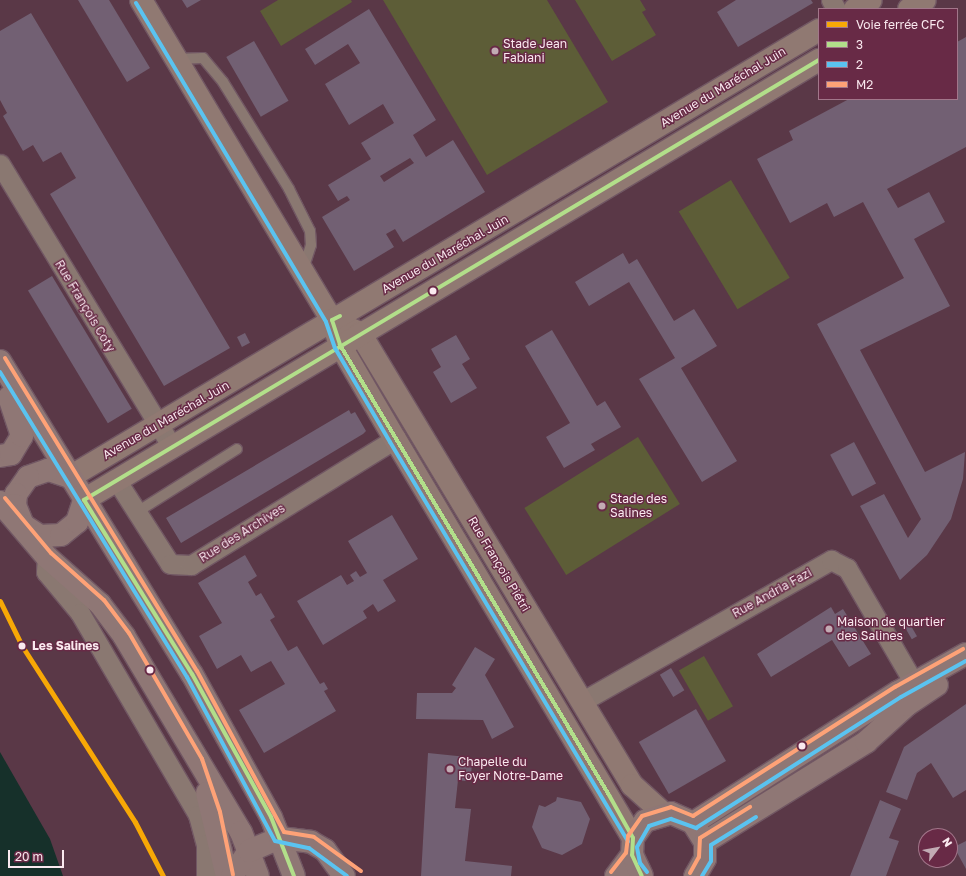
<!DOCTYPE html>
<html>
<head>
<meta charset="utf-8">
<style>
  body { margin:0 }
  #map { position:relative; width:966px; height:876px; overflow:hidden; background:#5a3847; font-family:"Golos Text",sans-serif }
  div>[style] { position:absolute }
  .green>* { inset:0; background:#5d5d37; transform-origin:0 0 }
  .water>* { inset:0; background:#16302a }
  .building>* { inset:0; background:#726073; transform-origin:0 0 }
  .roads { filter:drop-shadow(1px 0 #715763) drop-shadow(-1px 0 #715763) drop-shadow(0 1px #715763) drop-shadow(0 -1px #715763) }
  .lane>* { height:10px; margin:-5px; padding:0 5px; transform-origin:5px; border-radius:5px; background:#8a7871 }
  .street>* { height:19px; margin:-9.5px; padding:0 9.5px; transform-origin:9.5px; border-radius:9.5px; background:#8a7871 }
  .secondary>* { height:22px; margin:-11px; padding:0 11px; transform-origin:11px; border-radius:11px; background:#907972 }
  .primary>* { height:22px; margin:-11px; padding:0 11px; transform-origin:11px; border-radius:11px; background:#8f7775 }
  .bus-1>* { height:4px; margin:-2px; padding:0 2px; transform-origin:2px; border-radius:2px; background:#b2df8a }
  .bus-2>* { height:4px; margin:-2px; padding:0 2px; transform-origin:2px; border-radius:2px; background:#5ac3f0 }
  .bus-3>* { height:4px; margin:-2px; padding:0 2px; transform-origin:2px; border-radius:2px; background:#fea277 }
  .rail-1>* { height:5px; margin:-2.5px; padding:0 2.5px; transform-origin:2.5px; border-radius:2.5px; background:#f7a806 }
  .dots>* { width:11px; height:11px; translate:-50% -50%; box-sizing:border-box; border:2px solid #682a46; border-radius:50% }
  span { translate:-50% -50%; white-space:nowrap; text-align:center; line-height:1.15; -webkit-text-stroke:3px #682a46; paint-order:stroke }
  .poi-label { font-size:12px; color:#fae9ef }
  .left { translate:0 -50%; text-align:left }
  .street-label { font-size:12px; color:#fae9ef }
  .stop-label { font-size:12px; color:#fae9ef; font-weight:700 }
  .legend { position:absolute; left:818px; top:8px; width:140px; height:92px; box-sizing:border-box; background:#682a46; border:1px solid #a2768a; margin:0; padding:5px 7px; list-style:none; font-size:12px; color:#fae9ef }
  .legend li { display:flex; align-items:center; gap:8px; height:20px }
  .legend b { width:20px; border:1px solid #a2768a }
  .north { position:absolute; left:918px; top:828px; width:40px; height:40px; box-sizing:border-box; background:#682a46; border:1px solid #a2768a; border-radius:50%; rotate:58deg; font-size:11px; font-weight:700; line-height:16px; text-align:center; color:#fae9ef }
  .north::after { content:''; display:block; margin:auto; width:14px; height:18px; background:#c2abb4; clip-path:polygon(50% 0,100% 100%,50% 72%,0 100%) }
  .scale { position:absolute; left:8px; top:850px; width:56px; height:18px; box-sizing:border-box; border:2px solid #fae9ef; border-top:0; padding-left:5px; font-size:12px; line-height:14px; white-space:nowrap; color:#fae9ef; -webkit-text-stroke:3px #682a46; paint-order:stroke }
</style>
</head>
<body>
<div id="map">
  <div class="green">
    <div style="clip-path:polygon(278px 0,351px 0,352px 2px,281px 46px,260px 11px)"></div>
    <div style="clip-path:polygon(383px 0,547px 0,608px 102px,487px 175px)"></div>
    <div style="clip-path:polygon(575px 0,640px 0,646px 10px,642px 12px,656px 35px,612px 61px)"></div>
    <div style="left:731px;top:180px;width:114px;height:61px;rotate:59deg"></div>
    <div style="left:638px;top:437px;width:79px;height:134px;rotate:58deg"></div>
    <div style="left:704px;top:656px;width:58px;height:29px;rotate:60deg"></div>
  </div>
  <div class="water">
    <div style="clip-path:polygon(0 752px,50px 839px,63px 876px,0 876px)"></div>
  </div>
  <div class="building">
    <div style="clip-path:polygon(78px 0,109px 0,150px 68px,127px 82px)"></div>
    <div style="clip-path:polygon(182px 0,201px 0,187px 8px)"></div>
    <div style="clip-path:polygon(736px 0,811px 0,813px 3px,738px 47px,717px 12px)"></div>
    <div style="clip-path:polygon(evenodd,369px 9px,436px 120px,413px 135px,426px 157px,453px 140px,485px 192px,403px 242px,395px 229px,386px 234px,394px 247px,354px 271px,322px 217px,350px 200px,347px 196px,338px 201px,328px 185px,371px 159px,361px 143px,394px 123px,383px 104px,349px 125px,325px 84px,360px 63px,348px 44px,315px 65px,305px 49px,369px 9px,410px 158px,414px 163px,384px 182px,380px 176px,410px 158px)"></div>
    <div style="clip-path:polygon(31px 13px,230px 348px,164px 386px,50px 194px,76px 178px,61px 152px,43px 162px,33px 145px,23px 151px,3px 116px,7px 113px,0 100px,0 31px)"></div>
    <div style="clip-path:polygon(966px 37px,966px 147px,887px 189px,898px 208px,929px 192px,945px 222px,914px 239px,950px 306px,860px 350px,925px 472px,965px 452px,963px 479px,951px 519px,927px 555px,900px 580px,860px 506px,884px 494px,908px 538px,921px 519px,817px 324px,904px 278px,863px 202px,834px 217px,827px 203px,790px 223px,757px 159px,793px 140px,789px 131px,849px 99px,957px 99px,957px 42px)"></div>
    <div style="left:254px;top:41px;width:69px;height:32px;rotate:60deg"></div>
    <div style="clip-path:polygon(623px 253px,629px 264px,637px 259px,674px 321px,694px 309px,717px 346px,681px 368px,737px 461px,702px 482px,639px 379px,675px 358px,629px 282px,589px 306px,575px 282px)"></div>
    <div style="left:52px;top:276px;width:155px;height:28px;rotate:59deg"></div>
    <div style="clip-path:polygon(552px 330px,597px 406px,605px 401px,621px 427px,591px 444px,595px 450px,564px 468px,546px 437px,570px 423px,525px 346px)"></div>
    <div style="left:245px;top:333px;width:11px;height:9px;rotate:63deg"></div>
    <div style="clip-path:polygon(456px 335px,470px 359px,462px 364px,477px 388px,451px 403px,433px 372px,441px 367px,431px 349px)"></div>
    <div style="clip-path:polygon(349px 410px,351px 414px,355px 412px,366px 431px,363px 434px,181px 543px,166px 518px)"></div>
    <div style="left:854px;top:442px;width:47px;height:27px;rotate:62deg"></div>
    <div style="clip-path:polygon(392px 515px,418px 559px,383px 580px,396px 601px,378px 612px,373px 604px,363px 611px,367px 618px,323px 645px,297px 601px,341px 575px,347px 585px,354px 581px,350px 575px,356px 571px,360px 577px,367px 573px,348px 541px)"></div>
    <div style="clip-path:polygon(245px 555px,257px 576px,248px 582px,256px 596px,261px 593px,275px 617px,270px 620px,288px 651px,297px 646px,320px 684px,324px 682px,328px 689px,324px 691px,336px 711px,264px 753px,239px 710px,285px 684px,271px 661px,251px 672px,241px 655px,217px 669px,199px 636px,222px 623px,198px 583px)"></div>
    <div style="clip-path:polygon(831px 607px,835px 614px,843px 609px,871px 654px,849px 667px,832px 640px,771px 677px,757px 654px)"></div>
    <div style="left:907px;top:619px;width:20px;height:6px;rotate:60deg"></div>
    <div style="clip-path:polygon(475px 647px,495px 659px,485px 675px,514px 727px,492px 739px,483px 720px,416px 719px,417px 693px,452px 693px,456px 688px,452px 685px)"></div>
    <div style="left:671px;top:668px;width:26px;height:13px;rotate:59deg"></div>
    <div style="clip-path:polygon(966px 704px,966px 790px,953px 798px,931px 763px,917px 773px,907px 800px,886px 792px,904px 747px)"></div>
    <div style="left:696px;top:709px;width:60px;height:66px;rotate:60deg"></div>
    <div style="clip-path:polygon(428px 753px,467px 757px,472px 761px,471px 777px,465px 781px,458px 780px,455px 808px,471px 809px,465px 861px,512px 866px,511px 876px,421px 876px)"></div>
    <div style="clip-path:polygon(557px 797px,581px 802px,590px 819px,582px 844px,562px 855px,542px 848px,532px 827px,539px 805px,545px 807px,556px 801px)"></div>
    <div style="clip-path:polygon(880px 800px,901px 809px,889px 838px,899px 841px,886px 876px,850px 876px)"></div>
    <div style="clip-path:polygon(966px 841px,966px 869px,954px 847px)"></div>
  </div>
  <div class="roads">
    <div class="lane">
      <div style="left:177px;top:59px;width:26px;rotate:-2deg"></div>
      <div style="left:203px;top:58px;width:31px;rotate:50deg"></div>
      <div style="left:223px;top:82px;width:126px;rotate:58.3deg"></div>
      <div style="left:289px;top:189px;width:47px;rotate:63.4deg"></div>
      <div style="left:310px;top:231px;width:14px;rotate:86deg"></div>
      <div style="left:311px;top:245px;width:25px;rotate:108deg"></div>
      <div style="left:137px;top:512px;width:118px;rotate:-32.2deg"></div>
    </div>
    <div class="street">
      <div style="left:831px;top:0;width:10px;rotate:61deg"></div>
      <div style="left:0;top:164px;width:331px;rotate:58.7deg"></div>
      <div style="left:117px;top:481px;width:98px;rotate:57.4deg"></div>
      <div style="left:170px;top:564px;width:21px;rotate:3deg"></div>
      <div style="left:191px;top:565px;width:240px;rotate:-31.7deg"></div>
      <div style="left:47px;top:557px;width:15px;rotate:94deg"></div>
      <div style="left:46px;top:572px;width:53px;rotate:50.3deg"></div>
      <div style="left:80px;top:613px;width:234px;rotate:59.7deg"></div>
      <div style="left:198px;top:815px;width:30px;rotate:75deg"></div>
      <div style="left:206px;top:844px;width:32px;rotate:90deg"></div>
      <div style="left:581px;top:702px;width:288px;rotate:-29.6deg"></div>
      <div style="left:831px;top:560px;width:18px;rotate:27deg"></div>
      <div style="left:847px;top:568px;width:133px;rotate:59.8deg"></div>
    </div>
    <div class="secondary">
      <div style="left:141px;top:0;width:373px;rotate:59.2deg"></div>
      <div style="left:332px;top:320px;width:26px;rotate:72deg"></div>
      <div style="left:340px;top:345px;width:109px;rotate:59.7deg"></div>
      <div style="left:395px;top:439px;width:465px;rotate:59.2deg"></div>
      <div style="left:855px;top:9px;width:18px;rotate:-29deg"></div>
      <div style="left:909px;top:9px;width:18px;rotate:-29deg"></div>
      <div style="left:346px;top:327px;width:15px;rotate:23deg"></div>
      <div style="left:360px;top:333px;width:528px;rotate:58.96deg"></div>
      <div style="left:632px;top:785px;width:42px;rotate:42.1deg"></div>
      <div style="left:70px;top:477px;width:872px;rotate:-30.83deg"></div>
      <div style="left:84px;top:500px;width:857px;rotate:-30.91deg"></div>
    </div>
    <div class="primary">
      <div style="left:0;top:361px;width:367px;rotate:58.5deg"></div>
      <div style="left:192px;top:674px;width:163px;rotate:61.1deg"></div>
      <div style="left:271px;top:817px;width:63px;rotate:68.7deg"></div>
      <div style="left:0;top:456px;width:11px;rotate:-10deg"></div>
      <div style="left:11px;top:454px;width:21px;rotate:-59deg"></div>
      <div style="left:22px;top:436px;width:41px;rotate:-108.4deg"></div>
      <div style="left:70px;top:477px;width:23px;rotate:-162deg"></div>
      <div style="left:48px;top:470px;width:21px;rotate:161deg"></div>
      <div style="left:28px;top:477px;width:21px;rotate:125deg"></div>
      <div style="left:16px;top:494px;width:11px;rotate:95deg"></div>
      <div style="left:15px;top:505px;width:22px;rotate:68deg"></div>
      <div style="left:23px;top:525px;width:20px;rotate:33deg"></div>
      <div style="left:40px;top:536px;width:21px;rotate:-3deg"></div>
      <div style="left:61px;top:535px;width:21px;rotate:-39deg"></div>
      <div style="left:77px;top:522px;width:23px;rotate:-72deg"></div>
      <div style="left:0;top:502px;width:72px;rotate:49.5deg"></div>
      <div style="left:47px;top:557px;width:71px;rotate:41.6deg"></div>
      <div style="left:100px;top:604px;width:40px;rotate:53deg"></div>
      <div style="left:124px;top:636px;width:228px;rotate:59.2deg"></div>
      <div style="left:241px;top:832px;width:47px;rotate:68.9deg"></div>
      <div style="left:207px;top:793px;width:85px;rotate:76.5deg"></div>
      <div style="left:693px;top:823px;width:243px;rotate:-32.6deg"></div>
      <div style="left:898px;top:692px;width:78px;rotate:-29.2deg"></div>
      <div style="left:705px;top:842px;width:190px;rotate:-31.8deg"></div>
      <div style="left:866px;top:742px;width:55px;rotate:-42.1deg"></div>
      <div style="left:907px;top:705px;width:36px;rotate:-34deg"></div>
      <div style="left:232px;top:876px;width:30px;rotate:-56deg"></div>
      <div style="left:249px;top:851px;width:34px;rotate:-23deg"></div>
      <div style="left:280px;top:838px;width:31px;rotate:7deg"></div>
      <div style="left:311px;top:842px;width:16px;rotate:30deg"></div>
      <div style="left:325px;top:850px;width:32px;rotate:54deg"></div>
      <div style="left:616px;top:876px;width:26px;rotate:-53deg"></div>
      <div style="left:642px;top:876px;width:23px;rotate:-115deg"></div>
      <div style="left:632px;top:855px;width:17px;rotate:-87deg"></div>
      <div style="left:633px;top:838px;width:21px;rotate:-55deg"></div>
      <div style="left:645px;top:821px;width:27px;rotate:-17deg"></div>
      <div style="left:671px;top:813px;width:24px;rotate:24deg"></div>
      <div style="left:693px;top:823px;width:22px;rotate:58deg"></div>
      <div style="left:705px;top:842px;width:17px;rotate:90deg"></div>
      <div style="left:705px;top:859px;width:20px;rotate:120deg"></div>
    </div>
  </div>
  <div class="bus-1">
    <div style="left:340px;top:316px;width:9px;rotate:153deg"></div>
    <div style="left:332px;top:320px;width:26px;rotate:72deg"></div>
    <div style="left:340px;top:345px;width:524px;rotate:59.13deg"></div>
    <div style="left:609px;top:795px;width:49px;rotate:60.8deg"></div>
    <div style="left:633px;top:838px;width:17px;rotate:93deg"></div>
    <div style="left:632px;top:855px;width:23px;rotate:65deg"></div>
    <div style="left:294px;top:876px;width:63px;rotate:-111.3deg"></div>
    <div style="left:271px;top:817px;width:163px;rotate:-118.9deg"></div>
    <div style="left:192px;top:674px;width:205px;rotate:-121.8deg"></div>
    <div style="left:84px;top:500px;width:857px;rotate:-30.91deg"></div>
  </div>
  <div class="bus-2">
    <div style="left:136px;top:3px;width:371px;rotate:59.2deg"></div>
    <div style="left:326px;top:322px;width:28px;rotate:71deg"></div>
    <div style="left:335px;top:348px;width:109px;rotate:59.7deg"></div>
    <div style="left:390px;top:442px;width:465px;rotate:59.2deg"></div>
    <div style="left:0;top:372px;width:358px;rotate:58.5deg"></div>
    <div style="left:187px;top:677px;width:186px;rotate:61.8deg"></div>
    <div style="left:275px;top:841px;width:35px;rotate:12deg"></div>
    <div style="left:309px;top:848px;width:47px;rotate:36.4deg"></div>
    <div style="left:647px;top:872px;width:11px;rotate:-128deg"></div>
    <div style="left:640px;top:863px;width:16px;rotate:-101deg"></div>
    <div style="left:637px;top:847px;width:24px;rotate:-60deg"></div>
    <div style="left:649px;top:826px;width:23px;rotate:-18deg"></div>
    <div style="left:671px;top:819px;width:27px;rotate:20deg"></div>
    <div style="left:696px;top:828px;width:243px;rotate:-32.6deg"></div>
    <div style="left:901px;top:697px;width:74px;rotate:-29deg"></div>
    <div style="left:702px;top:876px;width:17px;rotate:-59deg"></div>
    <div style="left:711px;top:861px;width:16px;rotate:-90deg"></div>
    <div style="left:711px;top:845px;width:53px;rotate:-31.9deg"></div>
  </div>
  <div class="bus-3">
    <div style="left:5px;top:358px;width:367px;rotate:58.5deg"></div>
    <div style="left:197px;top:671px;width:183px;rotate:61.6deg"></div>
    <div style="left:284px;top:832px;width:30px;rotate:9deg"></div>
    <div style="left:314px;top:837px;width:58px;rotate:35.9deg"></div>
    <div style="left:5px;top:498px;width:72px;rotate:50.1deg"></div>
    <div style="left:51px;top:553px;width:71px;rotate:41.6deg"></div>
    <div style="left:104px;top:600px;width:41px;rotate:52.9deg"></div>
    <div style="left:129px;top:633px;width:146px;rotate:59.9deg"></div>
    <div style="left:202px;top:759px;width:56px;rotate:71.2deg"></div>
    <div style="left:220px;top:812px;width:64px;rotate:78.3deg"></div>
    <div style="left:611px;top:872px;width:24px;rotate:-52deg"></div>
    <div style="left:626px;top:853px;width:17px;rotate:-83deg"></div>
    <div style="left:628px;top:836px;width:24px;rotate:-55deg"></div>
    <div style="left:642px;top:816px;width:30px;rotate:-17deg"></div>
    <div style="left:671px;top:807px;width:24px;rotate:22deg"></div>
    <div style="left:693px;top:816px;width:240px;rotate:-32.6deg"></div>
    <div style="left:895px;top:687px;width:78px;rotate:-29.2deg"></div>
    <div style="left:690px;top:873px;width:18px;rotate:-61deg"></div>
    <div style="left:699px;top:857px;width:19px;rotate:-87deg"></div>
    <div style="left:700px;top:838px;width:59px;rotate:-31.8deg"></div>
  </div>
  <div class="rail-1">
    <div style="left:0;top:601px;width:50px;rotate:63.9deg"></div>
    <div style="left:22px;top:646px;width:209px;rotate:57.3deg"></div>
    <div style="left:135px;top:822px;width:61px;rotate:62.6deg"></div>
  </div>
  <div class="dots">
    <div style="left:495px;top:51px;background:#c2abb4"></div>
    <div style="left:433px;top:291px;background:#fae9ef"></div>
    <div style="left:602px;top:506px;background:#c2abb4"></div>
    <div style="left:829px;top:629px;background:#c2abb4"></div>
    <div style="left:22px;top:646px;background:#fae9ef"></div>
    <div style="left:150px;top:670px;background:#fae9ef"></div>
    <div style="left:802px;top:746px;background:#fae9ef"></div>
    <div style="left:450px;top:769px;background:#c2abb4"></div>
  </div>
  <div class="poi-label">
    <span class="left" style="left:503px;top:51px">Stade Jean<br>Fabiani</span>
    <span class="left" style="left:610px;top:506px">Stade des<br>Salines</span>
    <span class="left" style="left:837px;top:629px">Maison de quartier<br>des Salines</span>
    <span class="left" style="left:458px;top:769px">Chapelle du<br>Foyer Notre-Dame</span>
  </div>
  <div class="street-label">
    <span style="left:723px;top:87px;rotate:-31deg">Avenue du Maréchal Juin</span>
    <span style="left:445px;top:254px;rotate:-30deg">Avenue du Maréchal Juin</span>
    <span style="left:85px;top:306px;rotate:59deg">Rue François Coty</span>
    <span style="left:166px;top:420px;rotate:-30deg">Avenue du Maréchal Juin</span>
    <span style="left:242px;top:533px;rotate:-32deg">Rue des Archives</span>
    <span style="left:499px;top:564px;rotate:59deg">Rue François Piétri</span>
    <span style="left:772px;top:593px;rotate:-29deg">Rue Andria Fazi</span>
  </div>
  <div class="stop-label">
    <span class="left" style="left:32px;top:646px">Les Salines</span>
  </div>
  <ul class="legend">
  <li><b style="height:5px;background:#f7a806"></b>Voie ferrée CFC</li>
  <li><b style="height:5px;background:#b2df8a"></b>3</li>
  <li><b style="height:5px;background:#5ac3f0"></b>2</li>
  <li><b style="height:5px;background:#fea277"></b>M2</li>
  </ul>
  <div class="north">N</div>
  <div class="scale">20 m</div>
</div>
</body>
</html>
